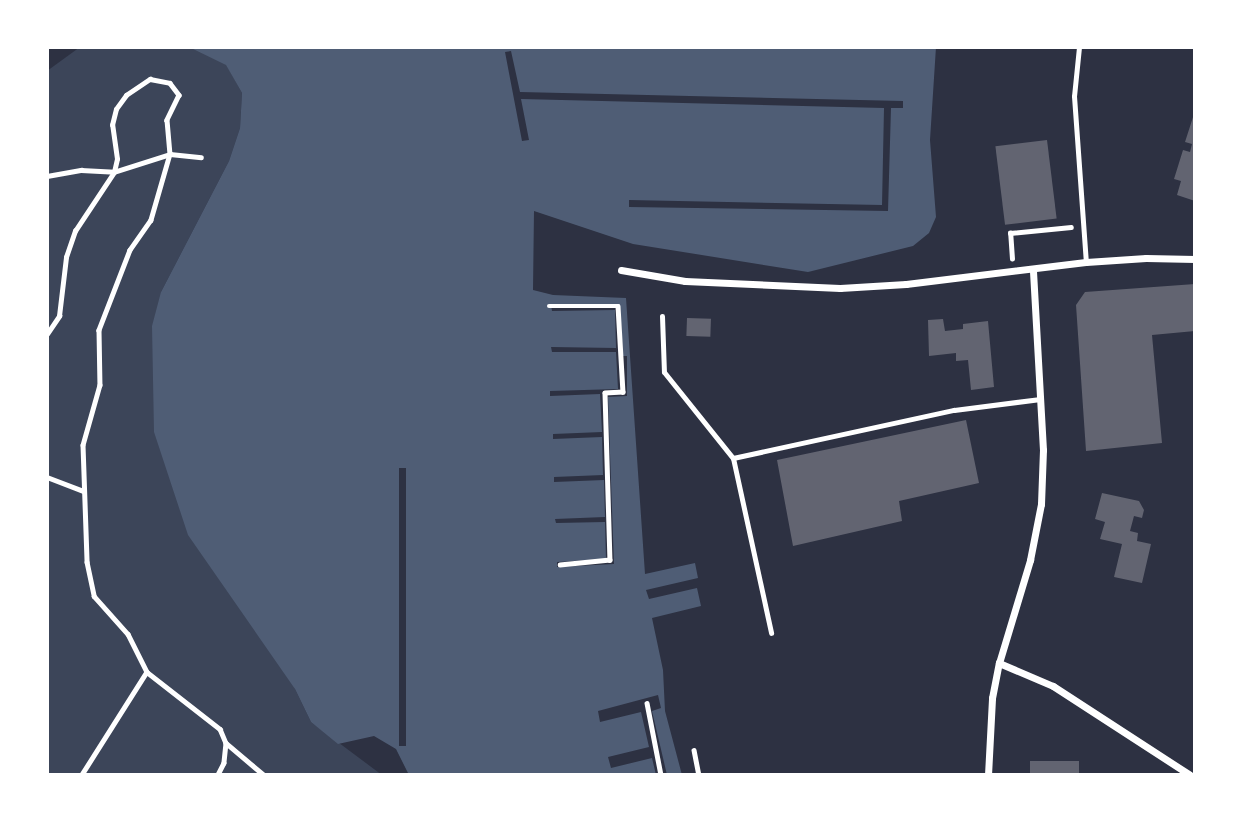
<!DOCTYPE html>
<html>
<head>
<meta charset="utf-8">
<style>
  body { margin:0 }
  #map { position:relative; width:1242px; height:822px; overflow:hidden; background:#2d3142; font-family:Helvetica,sans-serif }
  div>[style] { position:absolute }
  .green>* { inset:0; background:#3c4559 }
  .water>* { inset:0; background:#4f5d75 }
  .pier>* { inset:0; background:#2d3142; transform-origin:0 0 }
  .building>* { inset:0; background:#626471; transform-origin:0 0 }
  .path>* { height:4.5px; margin:-2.25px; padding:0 2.25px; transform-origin:2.25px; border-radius:2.25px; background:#fff }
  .service>* { height:5px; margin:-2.5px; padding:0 2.5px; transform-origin:2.5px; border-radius:2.5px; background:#fff }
  .minor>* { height:7px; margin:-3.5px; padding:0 3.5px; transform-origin:3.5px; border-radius:3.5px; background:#fff }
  span { translate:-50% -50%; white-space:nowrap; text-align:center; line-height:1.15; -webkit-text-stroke:7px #fff; paint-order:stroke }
  .frame { position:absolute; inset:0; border:49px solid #fff; pointer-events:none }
</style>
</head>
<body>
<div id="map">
  <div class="green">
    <div style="clip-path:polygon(80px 47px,196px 49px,226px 64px,242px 93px,240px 128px,229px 161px,161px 292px,295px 689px,311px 722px,382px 775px,47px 775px,47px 71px)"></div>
  </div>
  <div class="water">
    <div style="clip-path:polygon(189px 47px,936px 47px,930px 140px,936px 217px,929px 233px,913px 246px,808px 272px,633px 244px,534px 211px,533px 290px,553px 295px,626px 298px,645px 574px,695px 563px,698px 578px,646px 590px,649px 599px,697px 588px,701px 606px,652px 618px,663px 670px,665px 711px,682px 775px,409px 775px,396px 749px,374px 736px,338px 744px,311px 722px,295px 689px,188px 535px,154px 432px,152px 326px,161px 292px,229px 161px,240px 128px,242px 93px,226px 65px)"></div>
  </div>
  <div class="pier">
    <div style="clip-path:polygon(511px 51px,520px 92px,903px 101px,903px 108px,891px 108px,888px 211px,629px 207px,629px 200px,882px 205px,884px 108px,521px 99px,529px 140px,522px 141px,505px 52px)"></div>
    <div style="clip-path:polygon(551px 305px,620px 306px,623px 356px,627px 356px,627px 396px,608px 397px,614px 564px,557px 567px,557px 562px,606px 559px,605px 522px,556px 523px,555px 519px,605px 517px,604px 480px,554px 482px,554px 477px,603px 475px,602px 437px,553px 439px,553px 434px,602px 432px,600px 394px,550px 396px,550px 391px,618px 389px,616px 352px,552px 352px,551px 347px,616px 348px,615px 310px,552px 311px)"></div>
    <div style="left:399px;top:468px;width:7px;height:278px"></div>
    <div style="clip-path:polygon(658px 695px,661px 708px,652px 711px,667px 775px,656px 775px,652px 758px,611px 768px,608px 757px,649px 747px,641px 712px,600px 722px,598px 711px)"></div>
  </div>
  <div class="building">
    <div style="clip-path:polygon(1194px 114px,1195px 114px,1195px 201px,1177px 195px,1181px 181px,1174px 179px,1183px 150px,1190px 152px,1192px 144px,1185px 142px)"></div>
    <div style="left:1047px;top:140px;width:79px;height:52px;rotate:83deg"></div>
    <div style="clip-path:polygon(1195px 284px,1195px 331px,1152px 335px,1162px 443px,1086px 451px,1076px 305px,1085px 292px)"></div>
    <div style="left:687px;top:318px;width:24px;height:18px;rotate:2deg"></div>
    <div style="clip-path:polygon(943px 319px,945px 331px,963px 329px,963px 324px,988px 321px,994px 387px,971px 390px,968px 360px,956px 361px,956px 353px,929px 356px,928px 320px)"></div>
    <div style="clip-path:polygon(966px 420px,979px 483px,899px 501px,902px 521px,793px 546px,777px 460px)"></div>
    <div style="clip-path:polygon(1102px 493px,1139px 501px,1144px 510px,1142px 518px,1134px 516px,1130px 531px,1138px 533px,1137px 541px,1151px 544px,1142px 583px,1114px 577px,1122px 544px,1100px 539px,1105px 522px,1095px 519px)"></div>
    <div style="left:1030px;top:761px;width:49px;height:14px"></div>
  </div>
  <div class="path">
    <div style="left:47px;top:176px;width:35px;rotate:-10deg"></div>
    <div style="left:81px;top:170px;width:33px;rotate:3deg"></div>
    <div style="left:114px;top:172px;width:59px;rotate:-17.8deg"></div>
    <div style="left:170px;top:154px;width:31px;rotate:6deg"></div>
    <div style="left:1012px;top:259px;width:26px;rotate:-94deg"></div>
    <div style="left:1010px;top:233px;width:61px;rotate:-5.6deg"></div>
    <div style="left:549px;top:306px;width:69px"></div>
    <div style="left:618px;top:306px;width:86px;rotate:86.7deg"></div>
    <div style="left:623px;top:392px;width:18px;rotate:177deg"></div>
    <div style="left:605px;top:393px;width:167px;rotate:88.3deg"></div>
    <div style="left:610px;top:560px;width:50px;rotate:174.3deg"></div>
    <div style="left:47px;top:334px;width:22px;rotate:-56deg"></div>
    <div style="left:59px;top:316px;width:59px;rotate:-83.2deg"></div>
    <div style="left:66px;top:257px;width:28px;rotate:-71deg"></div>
    <div style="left:75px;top:231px;width:71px;rotate:-56.5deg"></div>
    <div style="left:114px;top:172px;width:13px;rotate:-77deg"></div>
    <div style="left:117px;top:159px;width:34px;rotate:-98deg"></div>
    <div style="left:112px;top:125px;width:16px;rotate:-76deg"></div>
    <div style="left:116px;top:109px;width:17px;rotate:-54deg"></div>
    <div style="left:126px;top:95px;width:29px;rotate:-34deg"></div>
    <div style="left:150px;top:79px;width:20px;rotate:11deg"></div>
    <div style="left:170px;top:83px;width:15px;rotate:53deg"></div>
    <div style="left:179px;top:95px;width:28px;rotate:116deg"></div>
    <div style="left:167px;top:120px;width:34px;rotate:85deg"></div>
    <div style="left:170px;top:154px;width:69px;rotate:106.1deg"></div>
    <div style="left:151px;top:220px;width:37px;rotate:125deg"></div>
    <div style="left:130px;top:250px;width:86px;rotate:111.2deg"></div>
    <div style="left:99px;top:330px;width:55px;rotate:89deg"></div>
    <div style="left:100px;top:385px;width:62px;rotate:105.8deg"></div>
    <div style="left:83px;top:445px;width:117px;rotate:88deg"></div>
    <div style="left:87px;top:562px;width:35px;rotate:78deg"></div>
    <div style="left:94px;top:596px;width:51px;rotate:48.2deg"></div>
    <div style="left:128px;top:634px;width:42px;rotate:63.4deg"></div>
    <div style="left:147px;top:672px;width:122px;rotate:122.3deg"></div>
    <div style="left:47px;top:477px;width:39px;rotate:21deg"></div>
    <div style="left:147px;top:672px;width:93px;rotate:38deg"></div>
    <div style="left:220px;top:729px;width:15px;rotate:67deg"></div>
    <div style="left:226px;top:743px;width:20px;rotate:96deg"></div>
    <div style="left:224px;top:763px;width:13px;rotate:117deg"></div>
    <div style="left:647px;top:703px;width:73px;rotate:79deg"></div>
    <div style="left:226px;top:743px;width:50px;rotate:40.1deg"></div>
    <div style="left:694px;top:750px;width:25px;rotate:79deg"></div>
  </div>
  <div class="service">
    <div style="left:1079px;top:47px;width:49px;rotate:95.8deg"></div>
    <div style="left:1074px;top:96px;width:166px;rotate:85.9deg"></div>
    <div style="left:662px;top:316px;width:56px;rotate:88deg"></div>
    <div style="left:664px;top:372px;width:110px;rotate:51.3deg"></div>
    <div style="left:733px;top:458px;width:179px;rotate:77.7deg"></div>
    <div style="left:733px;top:458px;width:226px;rotate:-12.3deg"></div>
    <div style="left:954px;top:410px;width:87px;rotate:-7.3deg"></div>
  </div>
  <div class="minor">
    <div style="left:621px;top:270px;width:65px;rotate:9.8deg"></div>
    <div style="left:685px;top:281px;width:155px;rotate:2.6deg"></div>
    <div style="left:840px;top:288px;width:66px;rotate:-3.5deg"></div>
    <div style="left:906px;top:284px;width:181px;rotate:-7deg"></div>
    <div style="left:1086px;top:262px;width:60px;rotate:-3.8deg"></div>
    <div style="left:1146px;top:258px;width:49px;rotate:1.2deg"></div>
    <div style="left:999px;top:663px;width:59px;rotate:23.1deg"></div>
    <div style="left:1053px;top:686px;width:163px;rotate:33deg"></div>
    <div style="left:988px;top:775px;width:77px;rotate:-87deg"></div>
    <div style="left:992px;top:698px;width:36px;rotate:-79deg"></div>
    <div style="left:999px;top:663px;width:108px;rotate:-73.2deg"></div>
    <div style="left:1030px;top:560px;width:57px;rotate:-78.9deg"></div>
    <div style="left:1041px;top:504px;width:54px;rotate:-87.9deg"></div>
    <div style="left:1043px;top:450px;width:179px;rotate:-93.2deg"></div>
  </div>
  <div class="frame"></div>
</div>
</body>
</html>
